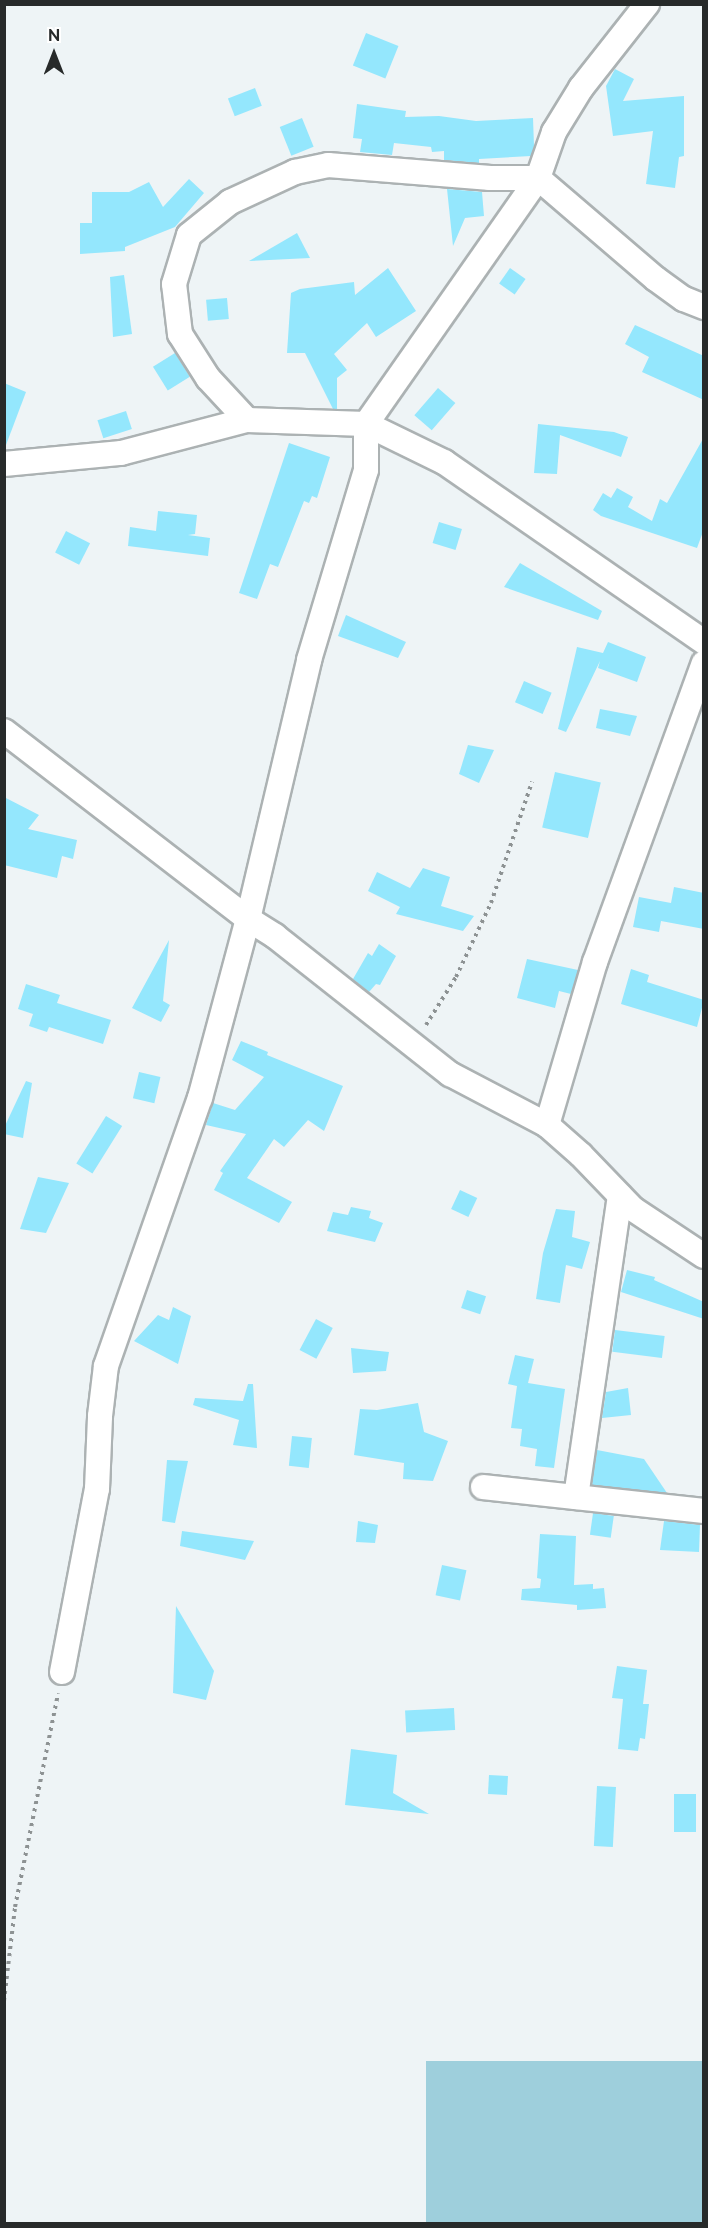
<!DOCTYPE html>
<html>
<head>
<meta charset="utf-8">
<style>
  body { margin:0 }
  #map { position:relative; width:708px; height:2228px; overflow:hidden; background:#eef4f6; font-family:Raleway,sans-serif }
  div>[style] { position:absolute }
  .green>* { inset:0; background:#9ecfdc; transform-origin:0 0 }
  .building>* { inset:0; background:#94e7fd; transform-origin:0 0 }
  .path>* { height:4px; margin-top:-2px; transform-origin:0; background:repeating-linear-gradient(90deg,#8d9293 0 3px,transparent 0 7.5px) }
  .roads { filter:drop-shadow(2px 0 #acb2b3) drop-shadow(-2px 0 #acb2b3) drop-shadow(0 2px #acb2b3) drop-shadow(0 -2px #acb2b3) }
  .street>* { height:24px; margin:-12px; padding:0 12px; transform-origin:12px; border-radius:12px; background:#fff }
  span { translate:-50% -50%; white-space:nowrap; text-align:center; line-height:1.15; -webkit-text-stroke:4.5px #fff; paint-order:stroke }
  .frame { position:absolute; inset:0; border:6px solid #272a2a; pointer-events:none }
  .north { position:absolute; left:24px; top:24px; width:60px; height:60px; -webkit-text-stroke:4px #fff; paint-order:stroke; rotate:0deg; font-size:16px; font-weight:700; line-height:24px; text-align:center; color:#272a2a }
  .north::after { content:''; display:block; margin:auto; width:21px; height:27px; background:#272a2a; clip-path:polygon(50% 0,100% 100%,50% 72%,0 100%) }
</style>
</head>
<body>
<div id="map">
  <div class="green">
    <div style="left:703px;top:2061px;width:162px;height:277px;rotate:90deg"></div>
  </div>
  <div class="building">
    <div style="left:366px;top:33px;width:35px;height:35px;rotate:22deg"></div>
    <div style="clip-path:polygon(615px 69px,634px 79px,623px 101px,684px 96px,684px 156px,679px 157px,675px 188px,646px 184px,653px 131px,613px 136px,606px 86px)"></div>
    <div style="left:255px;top:88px;width:19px;height:29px;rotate:69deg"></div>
    <div style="clip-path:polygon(357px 104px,406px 111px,405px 117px,439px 116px,476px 121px,533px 118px,534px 146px,531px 156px,479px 159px,479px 163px,444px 160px,444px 151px,432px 152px,431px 147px,394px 143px,392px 155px,360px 152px,362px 139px,353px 138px)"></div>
    <div style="left:302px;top:118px;width:31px;height:24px;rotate:68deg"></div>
    <div style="clip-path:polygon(189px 179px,204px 193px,175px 227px,125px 247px,125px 251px,80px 254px,80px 223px,92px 223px,92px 192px,129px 192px,149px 182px,163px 207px)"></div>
    <div style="clip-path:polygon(447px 189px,482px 192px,484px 216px,465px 218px,453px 246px)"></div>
    <div style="clip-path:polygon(297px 233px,310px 258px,249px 261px)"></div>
    <div style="clip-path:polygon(388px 268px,416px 311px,376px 337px,367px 323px,334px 354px,347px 370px,337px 378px,337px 409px,333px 409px,305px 353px,287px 353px,291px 293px,300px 289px,354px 282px,355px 295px)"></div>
    <div style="left:510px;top:268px;width:19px;height:19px;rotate:35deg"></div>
    <div style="clip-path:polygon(124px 275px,132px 334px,113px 337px,110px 277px)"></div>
    <div style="left:227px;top:298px;width:21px;height:21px;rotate:85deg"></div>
    <div style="clip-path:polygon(635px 325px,704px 356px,704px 400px,642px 372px,649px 357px,625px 344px)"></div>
    <div style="left:175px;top:353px;width:28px;height:26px;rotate:58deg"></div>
    <div style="clip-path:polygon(4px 383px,26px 392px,6px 445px,4px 444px)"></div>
    <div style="left:438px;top:388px;width:23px;height:36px;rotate:41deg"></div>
    <div style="left:126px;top:411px;width:19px;height:30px;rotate:72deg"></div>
    <div style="clip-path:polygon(538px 424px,614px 432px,628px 437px,621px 457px,560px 435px,557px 474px,534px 473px)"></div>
    <div style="clip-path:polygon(704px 437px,704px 529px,697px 548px,601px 516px,593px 510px,603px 493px,611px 498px,617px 488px,633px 497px,628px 507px,652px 521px,660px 499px,667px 503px)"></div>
    <div style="clip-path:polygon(289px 443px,330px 457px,317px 498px,312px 496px,309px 503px,304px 501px,278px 567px,270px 564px,257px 599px,239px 593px)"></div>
    <div style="clip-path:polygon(158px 511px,197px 515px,195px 534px,188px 535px,210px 538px,208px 556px,128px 546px,130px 527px,156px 531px)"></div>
    <div style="left:439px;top:522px;width:24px;height:22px;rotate:17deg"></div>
    <div style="left:66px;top:531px;width:27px;height:24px;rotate:27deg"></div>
    <div style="clip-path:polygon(520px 563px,602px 611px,598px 620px,504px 587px)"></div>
    <div style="clip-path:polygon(346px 615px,406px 642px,398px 658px,338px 636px)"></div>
    <div style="clip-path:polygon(608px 642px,646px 657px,637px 682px,598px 668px,600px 661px,566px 732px,558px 729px,577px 647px,603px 653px)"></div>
    <div style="left:524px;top:681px;width:30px;height:23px;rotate:23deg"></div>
    <div style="clip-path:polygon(600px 709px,637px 716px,630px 736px,596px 728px)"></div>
    <div style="clip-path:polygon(468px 745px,494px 750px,479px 783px,459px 774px)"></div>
    <div style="left:555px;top:772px;width:47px;height:57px;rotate:13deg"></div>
    <div style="clip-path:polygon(4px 797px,39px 815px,28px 829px,77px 840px,73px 859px,62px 856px,57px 878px,4px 865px)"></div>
    <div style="clip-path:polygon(423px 868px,450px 877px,441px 906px,474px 916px,463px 931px,396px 914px,400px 907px,368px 891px,377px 872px,410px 888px)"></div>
    <div style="clip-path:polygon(674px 887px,704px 893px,704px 929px,661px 921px,659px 932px,633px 927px,639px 897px,671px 903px)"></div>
    <div style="clip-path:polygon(169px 940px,163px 1001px,170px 1005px,161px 1022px,132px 1008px)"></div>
    <div style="clip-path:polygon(379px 944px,396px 956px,380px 985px,376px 984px,369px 992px,353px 979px,368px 953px,372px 956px)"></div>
    <div style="clip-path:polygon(527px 959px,578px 970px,571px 994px,559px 991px,555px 1008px,517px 998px)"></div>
    <div style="clip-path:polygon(631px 969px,649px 975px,647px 982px,704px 1000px,697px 1027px,621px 1004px)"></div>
    <div style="clip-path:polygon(26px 984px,60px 995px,57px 1003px,111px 1020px,103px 1044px,49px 1027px,47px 1032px,29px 1026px,33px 1014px,18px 1009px)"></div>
    <div style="clip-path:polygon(241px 1041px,268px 1052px,267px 1055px,343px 1086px,324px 1131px,308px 1120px,284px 1147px,274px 1139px,247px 1178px,292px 1202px,279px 1223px,214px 1190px,223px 1173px,220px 1171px,246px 1134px,206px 1125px,213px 1103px,235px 1110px,264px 1077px,232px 1060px)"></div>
    <div style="left:139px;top:1072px;width:22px;height:27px;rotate:13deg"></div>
    <div style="clip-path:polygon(26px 1081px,32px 1083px,23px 1138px,4px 1134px,4px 1128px)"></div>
    <div style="left:106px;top:1116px;width:19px;height:56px;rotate:32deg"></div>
    <div style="clip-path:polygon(38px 1177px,69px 1183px,46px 1233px,20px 1229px)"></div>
    <div style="left:460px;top:1190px;width:19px;height:21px;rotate:25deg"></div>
    <div style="clip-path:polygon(351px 1207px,371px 1211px,369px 1218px,383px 1223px,375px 1242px,327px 1231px,333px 1212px,348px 1215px)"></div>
    <div style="clip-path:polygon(556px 1209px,575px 1211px,572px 1237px,590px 1242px,582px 1269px,566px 1265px,560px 1303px,536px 1299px,543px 1253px)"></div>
    <div style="clip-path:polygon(627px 1270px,655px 1277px,654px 1280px,704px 1302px,704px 1319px,621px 1292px)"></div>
    <div style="left:467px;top:1290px;width:20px;height:19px;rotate:18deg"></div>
    <div style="clip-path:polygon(173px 1307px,191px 1316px,178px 1364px,134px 1341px,158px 1315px,169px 1320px)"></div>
    <div style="left:316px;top:1319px;width:19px;height:35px;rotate:28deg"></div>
    <div style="left:615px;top:1330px;width:50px;height:22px;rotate:7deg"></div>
    <div style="clip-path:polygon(351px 1348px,389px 1352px,386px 1371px,353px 1373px)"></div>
    <div style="clip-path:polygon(515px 1355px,534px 1359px,528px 1383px,565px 1389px,554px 1468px,535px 1466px,537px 1449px,520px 1446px,522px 1429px,511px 1428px,517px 1386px,508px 1384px)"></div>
    <div style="clip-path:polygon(248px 1384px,253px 1384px,257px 1448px,233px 1445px,239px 1420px,193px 1405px,195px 1398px,243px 1401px)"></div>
    <div style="clip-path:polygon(628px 1388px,631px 1415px,602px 1418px,606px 1392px)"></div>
    <div style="clip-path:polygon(418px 1403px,424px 1432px,448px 1441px,433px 1481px,403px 1479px,404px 1463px,354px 1455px,360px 1409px,377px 1410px)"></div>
    <div style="left:292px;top:1436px;width:20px;height:30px;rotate:6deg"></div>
    <div style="clip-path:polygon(597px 1450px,644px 1459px,667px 1493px,592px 1485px)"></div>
    <div style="clip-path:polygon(167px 1460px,188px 1461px,175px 1523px,162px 1521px)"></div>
    <div style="left:593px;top:1513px;width:21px;height:22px;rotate:8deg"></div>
    <div style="clip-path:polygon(358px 1521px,378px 1525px,375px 1543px,356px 1542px)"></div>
    <div style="clip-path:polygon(664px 1521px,700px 1525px,699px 1552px,660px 1550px)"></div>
    <div style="clip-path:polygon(182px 1531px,254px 1541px,245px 1560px,180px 1546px)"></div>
    <div style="clip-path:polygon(540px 1534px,576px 1536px,574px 1585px,593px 1584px,593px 1589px,604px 1588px,606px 1608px,577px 1610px,577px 1605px,521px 1600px,522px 1589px,540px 1588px,541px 1579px,537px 1578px)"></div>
    <div style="left:442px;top:1565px;width:25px;height:31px;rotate:12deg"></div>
    <div style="clip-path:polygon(176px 1606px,214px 1671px,206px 1700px,173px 1693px)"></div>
    <div style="clip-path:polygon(617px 1666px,647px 1670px,643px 1704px,649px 1704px,645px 1739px,640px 1738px,638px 1751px,618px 1749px,623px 1699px,612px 1698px)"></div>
    <div style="left:454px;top:1708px;width:22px;height:49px;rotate:87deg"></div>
    <div style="clip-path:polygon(351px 1749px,397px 1755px,393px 1793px,429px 1814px,345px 1805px)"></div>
    <div style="left:489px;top:1775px;width:19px;height:19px;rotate:3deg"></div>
    <div style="left:597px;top:1786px;width:19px;height:60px;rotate:3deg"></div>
    <div style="left:674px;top:1794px;width:22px;height:38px"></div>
  </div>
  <div class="path">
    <div style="left:426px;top:1025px;width:57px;rotate:-58deg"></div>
    <div style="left:456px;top:977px;width:82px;rotate:-64.7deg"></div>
    <div style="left:491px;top:903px;width:128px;rotate:-71.3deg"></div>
    <div style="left:4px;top:2001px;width:95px;rotate:-83.3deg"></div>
    <div style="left:15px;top:1907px;width:218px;rotate:-78.6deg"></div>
  </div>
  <div class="roads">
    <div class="street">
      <div style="left:247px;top:420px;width:57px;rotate:-132.9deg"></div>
      <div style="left:208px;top:378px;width:52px;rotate:-122.5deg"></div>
      <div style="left:180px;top:334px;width:50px;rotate:-96.8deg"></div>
      <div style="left:174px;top:284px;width:51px;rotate:-73deg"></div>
      <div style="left:189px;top:235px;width:53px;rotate:-38.8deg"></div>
      <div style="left:230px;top:202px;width:72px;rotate:-24.8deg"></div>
      <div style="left:295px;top:172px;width:34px;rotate:-12deg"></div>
      <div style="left:328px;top:165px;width:163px;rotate:4.6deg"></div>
      <div style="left:490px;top:178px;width:48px"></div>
      <div style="left:538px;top:178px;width:155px;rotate:40.6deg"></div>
      <div style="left:656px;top:279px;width:34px;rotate:36deg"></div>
      <div style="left:684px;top:299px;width:22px;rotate:22deg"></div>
      <div style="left:4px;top:464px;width:118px;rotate:-5.4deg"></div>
      <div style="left:121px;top:453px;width:130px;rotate:-14.7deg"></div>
      <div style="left:247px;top:420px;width:119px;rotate:1.9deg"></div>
      <div style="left:366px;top:424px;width:87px;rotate:26deg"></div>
      <div style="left:444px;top:462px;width:316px;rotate:34.7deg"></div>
      <div style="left:4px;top:731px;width:308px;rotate:37.6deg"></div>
      <div style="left:248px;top:919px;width:32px;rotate:32deg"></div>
      <div style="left:275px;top:936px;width:223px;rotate:38.3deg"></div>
      <div style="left:450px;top:1074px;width:110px;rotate:27.7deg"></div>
      <div style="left:547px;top:1125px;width:45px;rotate:41.4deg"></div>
      <div style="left:581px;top:1155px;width:75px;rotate:46.1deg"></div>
      <div style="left:633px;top:1209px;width:85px;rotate:33.5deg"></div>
      <div style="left:547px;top:1125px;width:170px;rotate:-73.6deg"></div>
      <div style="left:595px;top:962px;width:318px;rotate:-70deg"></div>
      <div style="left:483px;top:1487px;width:222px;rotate:6.2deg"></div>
      <div style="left:576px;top:1497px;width:304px;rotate:-81.7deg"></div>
      <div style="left:62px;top:1672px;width:186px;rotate:-79.2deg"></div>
      <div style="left:97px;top:1489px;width:73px;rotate:-87.6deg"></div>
      <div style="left:100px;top:1416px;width:50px;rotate:-83.2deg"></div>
      <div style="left:106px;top:1366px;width:284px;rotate:-70.7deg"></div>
      <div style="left:200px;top:1098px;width:185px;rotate:-75deg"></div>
      <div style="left:248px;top:919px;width:266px;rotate:-76.7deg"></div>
      <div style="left:309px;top:660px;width:198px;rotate:-73.3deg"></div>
      <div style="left:366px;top:470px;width:46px;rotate:-90deg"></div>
      <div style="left:366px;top:424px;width:300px;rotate:-55deg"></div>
      <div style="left:538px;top:178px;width:49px;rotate:-70.8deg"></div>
      <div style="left:554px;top:132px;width:52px;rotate:-58.5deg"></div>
      <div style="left:581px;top:88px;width:107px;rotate:-51.8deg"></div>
    </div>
  </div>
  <div class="frame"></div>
  <div class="north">N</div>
</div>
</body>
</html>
